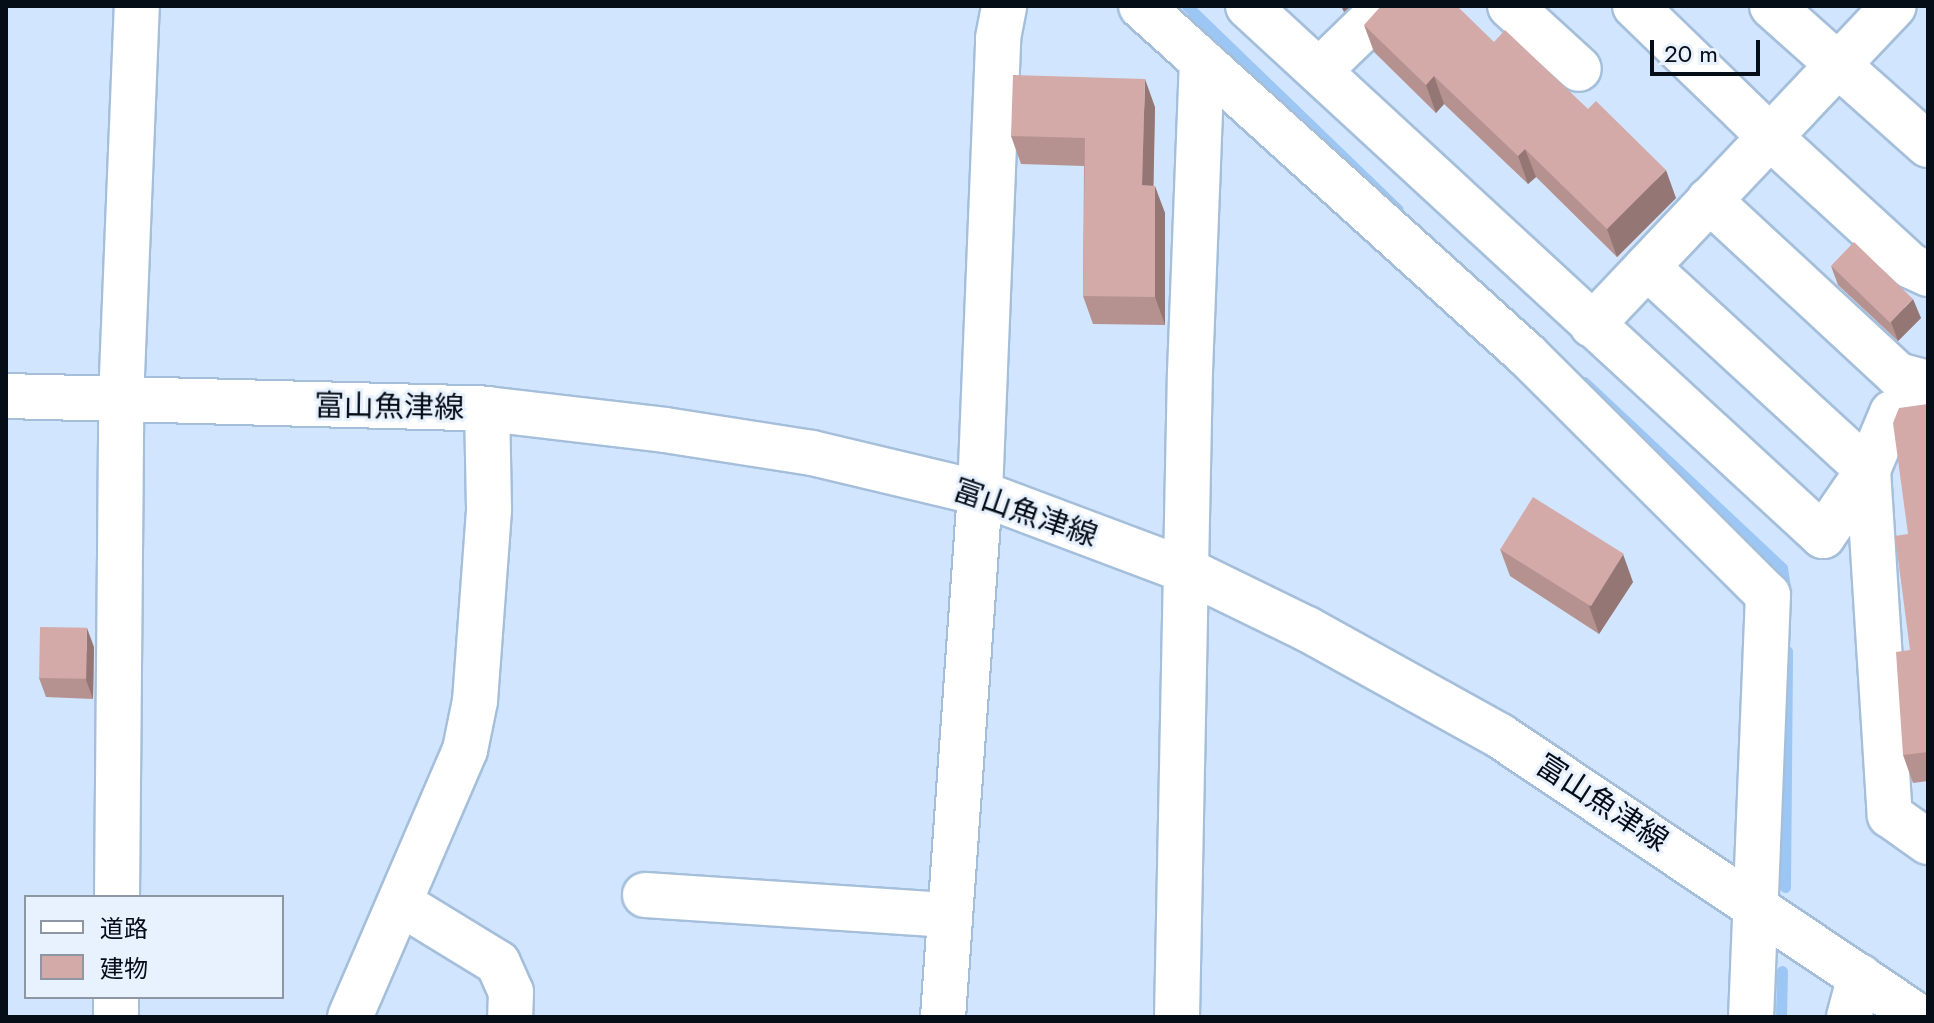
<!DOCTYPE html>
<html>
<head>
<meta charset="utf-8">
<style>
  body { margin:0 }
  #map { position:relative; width:1934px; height:1023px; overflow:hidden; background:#d1e6fe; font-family:Jost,"Noto Sans JP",sans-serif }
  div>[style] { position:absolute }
  .stream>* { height:11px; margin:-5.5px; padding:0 5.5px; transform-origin:5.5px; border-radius:5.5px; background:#9cc6f4 }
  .roads { filter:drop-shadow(2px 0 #a5bfdb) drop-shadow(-2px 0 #a5bfdb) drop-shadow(0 2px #a5bfdb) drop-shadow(0 -2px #a5bfdb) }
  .minor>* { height:44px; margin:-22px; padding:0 22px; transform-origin:22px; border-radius:22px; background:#fff }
  .major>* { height:44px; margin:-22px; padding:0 22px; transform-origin:22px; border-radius:22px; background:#fff }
  .wall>* { inset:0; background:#b59290 }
  .shaded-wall>* { inset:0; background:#947775 }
  .building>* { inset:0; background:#d3aaa7; transform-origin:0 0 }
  span { translate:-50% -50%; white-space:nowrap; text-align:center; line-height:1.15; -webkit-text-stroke:6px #e8f2fe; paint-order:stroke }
  .street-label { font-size:30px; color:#050d17 }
  .frame { position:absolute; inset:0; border:8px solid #050d17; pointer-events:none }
  .legend { position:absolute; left:24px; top:895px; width:260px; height:104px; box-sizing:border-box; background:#e8f2fe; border:2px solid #8d96a2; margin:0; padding:10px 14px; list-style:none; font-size:24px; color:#050d17 }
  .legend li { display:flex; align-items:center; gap:16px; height:40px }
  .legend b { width:40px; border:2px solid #8d96a2 }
  .scale { position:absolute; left:1650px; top:40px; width:110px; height:36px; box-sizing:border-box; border:4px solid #050d17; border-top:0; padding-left:10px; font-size:24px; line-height:28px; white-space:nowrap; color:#050d17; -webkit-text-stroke:6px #e8f2fe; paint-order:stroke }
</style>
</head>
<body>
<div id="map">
  <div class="stream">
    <div style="left:1187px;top:6px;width:293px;rotate:44deg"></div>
    <div style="left:1584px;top:382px;width:272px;rotate:43.2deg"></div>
    <div style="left:1782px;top:568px;width:26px;rotate:81deg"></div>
    <div style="left:1785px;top:887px;width:236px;rotate:-89.5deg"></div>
    <div style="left:1781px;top:1017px;width:46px;rotate:-88.8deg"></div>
  </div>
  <div class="roads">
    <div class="minor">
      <div style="left:1141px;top:6px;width:520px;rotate:42.12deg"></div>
      <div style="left:1527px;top:355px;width:340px;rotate:44.9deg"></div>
      <div style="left:1768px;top:595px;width:422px;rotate:92.3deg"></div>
      <div style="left:1248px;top:6px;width:782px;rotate:42.67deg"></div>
      <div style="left:1823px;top:536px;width:80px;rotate:-55.7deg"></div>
      <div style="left:1868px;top:470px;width:62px;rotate:-67.2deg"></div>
      <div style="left:1892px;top:413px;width:40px;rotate:-25deg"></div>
      <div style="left:1510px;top:6px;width:93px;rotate:42.4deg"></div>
      <div style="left:1635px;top:6px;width:187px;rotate:44.1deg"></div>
      <div style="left:1769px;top:136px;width:193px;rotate:42.5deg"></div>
      <div style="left:1911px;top:266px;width:19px;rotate:25deg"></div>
      <div style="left:1772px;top:6px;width:209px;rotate:41.7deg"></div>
      <div style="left:1321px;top:69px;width:91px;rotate:-44.1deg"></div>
      <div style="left:1709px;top:200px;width:258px;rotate:42.8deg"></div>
      <div style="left:1898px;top:375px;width:31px;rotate:15deg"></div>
      <div style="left:1647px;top:267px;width:300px;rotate:42.6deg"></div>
      <div style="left:1868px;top:470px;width:346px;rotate:86.4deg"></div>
      <div style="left:1890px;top:815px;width:47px;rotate:35.4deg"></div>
      <div style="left:1592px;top:325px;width:439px;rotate:-46.6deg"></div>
      <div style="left:645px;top:895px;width:305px;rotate:3.8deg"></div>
      <div style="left:117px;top:897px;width:497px;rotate:-89.5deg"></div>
      <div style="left:121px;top:400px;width:394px;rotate:-87.7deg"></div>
      <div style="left:400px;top:903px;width:115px;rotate:31.5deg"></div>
      <div style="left:498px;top:963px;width:32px;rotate:66deg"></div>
      <div style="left:511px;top:992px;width:25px;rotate:92deg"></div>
      <div style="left:116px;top:1017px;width:20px;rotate:-90deg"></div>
      <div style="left:350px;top:1017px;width:291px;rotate:-66.7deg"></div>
      <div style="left:465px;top:750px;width:50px;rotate:-78.5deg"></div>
      <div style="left:475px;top:701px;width:193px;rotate:-85.8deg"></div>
      <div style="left:489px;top:509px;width:100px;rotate:-91.1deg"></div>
      <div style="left:943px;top:1017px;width:525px;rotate:-85.96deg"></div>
      <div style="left:980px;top:493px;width:455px;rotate:-87.7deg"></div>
      <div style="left:998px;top:38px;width:33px;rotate:-79deg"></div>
      <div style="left:1177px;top:1017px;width:645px;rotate:-88.85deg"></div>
      <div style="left:1190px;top:372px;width:311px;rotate:-87.8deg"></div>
      <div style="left:1849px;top:1017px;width:42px;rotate:-75deg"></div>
    </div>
    <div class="major">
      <div style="left:6px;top:396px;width:481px;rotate:1.5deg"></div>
      <div style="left:487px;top:409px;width:179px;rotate:6.7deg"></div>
      <div style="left:665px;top:430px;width:149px;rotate:8.9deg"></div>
      <div style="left:812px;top:453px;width:173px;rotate:13.4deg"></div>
      <div style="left:980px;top:493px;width:222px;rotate:20.6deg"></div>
      <div style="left:1188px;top:571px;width:132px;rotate:26deg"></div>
      <div style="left:1307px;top:629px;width:221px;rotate:29deg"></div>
      <div style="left:1500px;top:736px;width:505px;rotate:33.85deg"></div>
    </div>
  </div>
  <div class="wall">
    <div style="clip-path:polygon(1364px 25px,1494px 42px,1676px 198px,1617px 257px,1536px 177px,1528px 184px,1444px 104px,1436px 113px,1374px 52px)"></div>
    <div style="clip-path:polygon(1155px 107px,1153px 186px,1165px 213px,1165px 325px,1093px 324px,1083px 296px,1084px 166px,1021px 164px,1011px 136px)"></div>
    <div style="clip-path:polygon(1831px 266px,1921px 318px,1898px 341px,1838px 285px)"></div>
    <div style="clip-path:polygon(1928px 404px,1928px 781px,1913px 783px,1903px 755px,1910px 650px,1908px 534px)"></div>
    <div style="clip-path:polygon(1500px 549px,1633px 582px,1599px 634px,1510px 576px)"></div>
    <div style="clip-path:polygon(94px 647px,93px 699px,46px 697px,39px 678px)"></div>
  </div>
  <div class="shaded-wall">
    <div style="clip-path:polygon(1341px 6px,1351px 6px,1344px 12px)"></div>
    <div style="clip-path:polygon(1434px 76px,1444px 104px,1436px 113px,1426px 85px)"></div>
    <div style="clip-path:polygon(1145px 79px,1155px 107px,1153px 213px,1142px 185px)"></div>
    <div style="clip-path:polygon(1525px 149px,1536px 177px,1528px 184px,1518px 156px)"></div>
    <div style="clip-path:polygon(1666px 170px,1676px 198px,1617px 257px,1607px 229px)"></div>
    <div style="clip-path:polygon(1155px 186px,1165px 213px,1165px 325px,1155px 297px)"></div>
    <div style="clip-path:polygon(1913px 299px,1921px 318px,1898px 341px,1891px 322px)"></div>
    <div style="clip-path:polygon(1623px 554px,1633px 582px,1599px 634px,1589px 606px)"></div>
    <div style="clip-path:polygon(87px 628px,94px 647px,93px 699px,86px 680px)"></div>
  </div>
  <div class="building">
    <div style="clip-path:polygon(1381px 6px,1457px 6px,1494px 42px,1505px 30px,1588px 109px,1596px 101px,1666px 170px,1607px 229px,1525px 149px,1518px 156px,1434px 76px,1426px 85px,1364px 25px)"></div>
    <div style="clip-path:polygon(1013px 75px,1145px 79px,1142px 185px,1155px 186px,1155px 297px,1083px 296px,1085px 138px,1011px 136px)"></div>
    <div style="left:1854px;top:242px;width:82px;height:33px;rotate:44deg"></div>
    <div style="clip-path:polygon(1928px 404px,1928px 752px,1903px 755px,1896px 652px,1910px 650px,1895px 536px,1908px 534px,1893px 423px,1899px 408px)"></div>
    <div style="left:1533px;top:497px;width:107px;height:62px;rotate:32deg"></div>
    <div style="left:40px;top:627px;width:47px;height:51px;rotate:1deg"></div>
  </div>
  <div class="street-label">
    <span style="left:389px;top:407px;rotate:1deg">富山魚津線</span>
    <span style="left:1025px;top:513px;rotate:19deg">富山魚津線</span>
    <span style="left:1602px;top:803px;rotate:33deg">富山魚津線</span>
  </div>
  <div class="frame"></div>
  <ul class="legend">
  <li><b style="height:10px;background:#fff"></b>道路</li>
  <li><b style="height:22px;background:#d3aaa7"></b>建物</li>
  </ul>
  <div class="scale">20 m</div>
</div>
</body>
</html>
